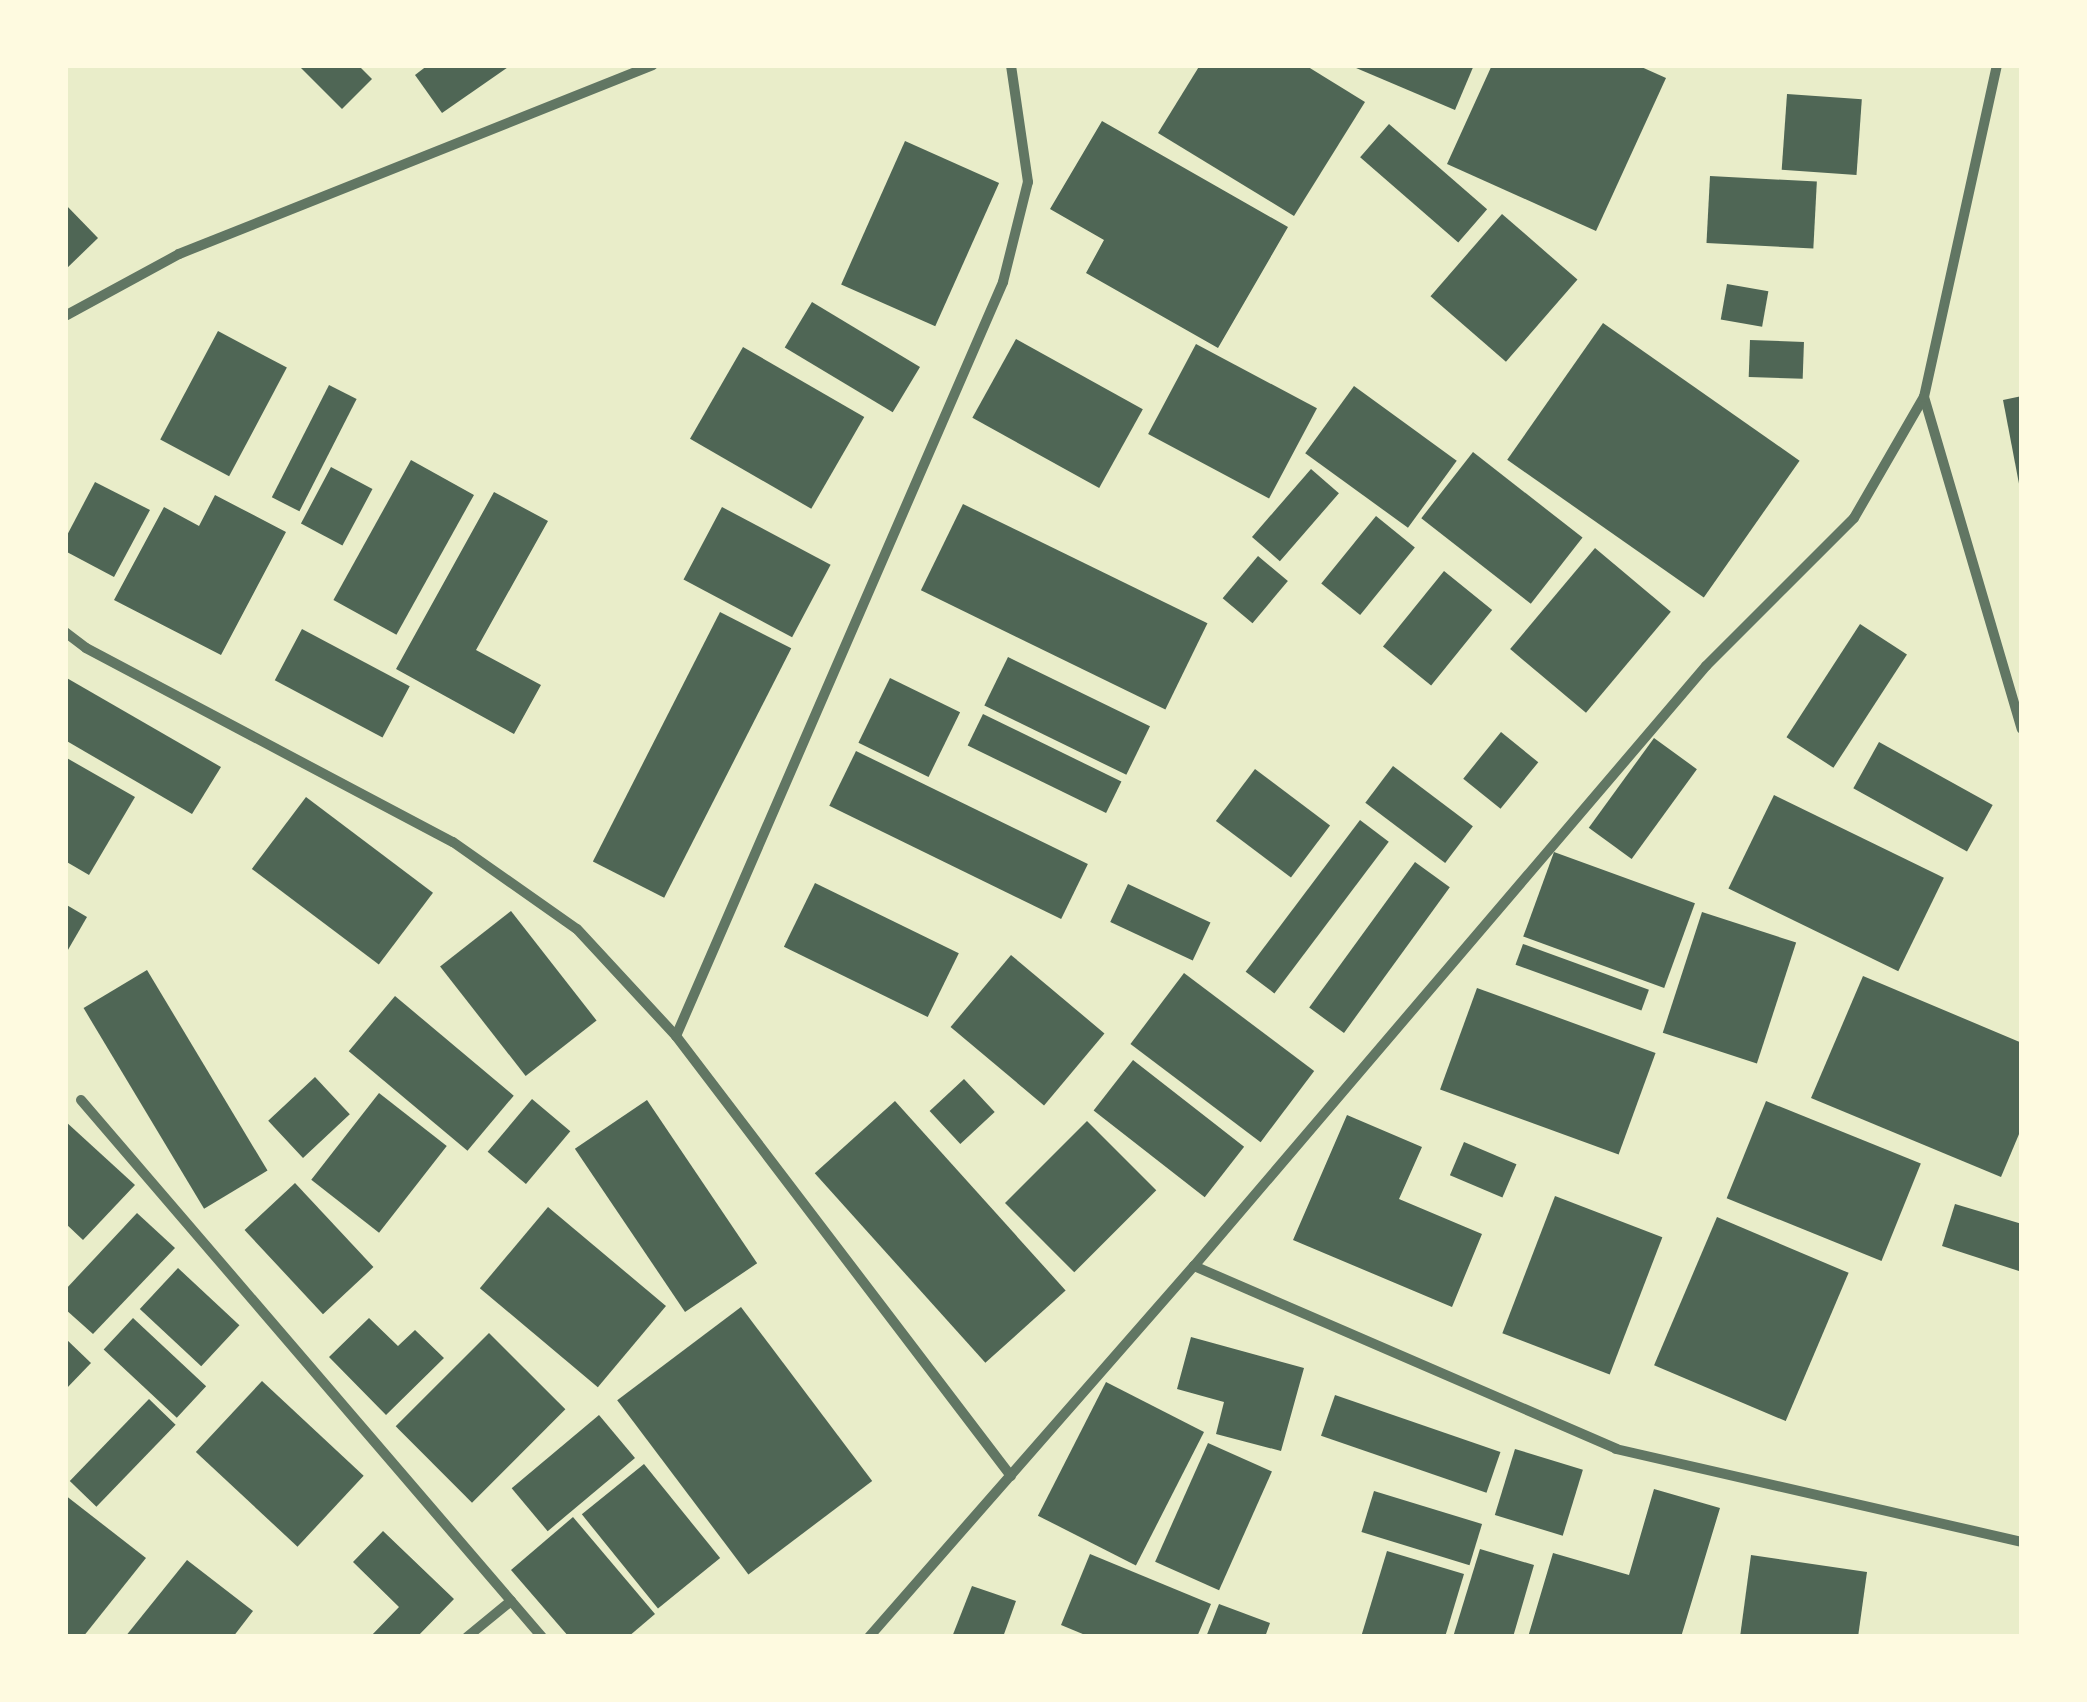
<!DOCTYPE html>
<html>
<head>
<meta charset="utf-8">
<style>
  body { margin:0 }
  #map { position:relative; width:2087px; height:1702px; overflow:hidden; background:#e9edc9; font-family:Rubik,sans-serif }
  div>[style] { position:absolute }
  .building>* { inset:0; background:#4f6655; transform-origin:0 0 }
  .minor>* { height:10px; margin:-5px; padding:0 5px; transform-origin:5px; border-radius:5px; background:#617663 }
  span { translate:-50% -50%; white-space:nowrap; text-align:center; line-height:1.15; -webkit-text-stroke:8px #fefae0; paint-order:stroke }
  .frame { position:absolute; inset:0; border:68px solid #fefae0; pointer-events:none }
</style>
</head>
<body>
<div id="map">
  <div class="building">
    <div style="clip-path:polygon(298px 65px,358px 65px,372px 79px,342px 109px)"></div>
    <div style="clip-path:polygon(428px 65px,511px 65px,442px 113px,415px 75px)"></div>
    <div style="clip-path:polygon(1200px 65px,1305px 65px,1365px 102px,1294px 216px,1158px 133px)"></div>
    <div style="clip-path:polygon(1349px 65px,1474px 65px,1455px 110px)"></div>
    <div style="clip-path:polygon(1492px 65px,1637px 65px,1666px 78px,1596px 231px,1447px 164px)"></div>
    <div style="left:1787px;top:94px;width:75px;height:76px;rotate:4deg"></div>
    <div style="clip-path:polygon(1102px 121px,1288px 227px,1218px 348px,1086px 273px,1104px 240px,1050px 209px)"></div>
    <div style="left:1389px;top:124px;width:130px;height:44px;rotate:41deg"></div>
    <div style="left:905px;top:141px;width:103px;height:157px;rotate:24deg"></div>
    <div style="left:1710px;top:176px;width:107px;height:67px;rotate:3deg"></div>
    <div style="clip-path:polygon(65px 204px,98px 238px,65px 270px)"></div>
    <div style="left:1502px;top:214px;width:100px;height:109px;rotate:41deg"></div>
    <div style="left:1727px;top:284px;width:42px;height:36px;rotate:10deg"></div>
    <div style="left:812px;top:302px;width:126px;height:53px;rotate:31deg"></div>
    <div style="left:1603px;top:323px;width:240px;height:167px;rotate:35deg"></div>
    <div style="left:218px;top:331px;width:78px;height:123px;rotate:28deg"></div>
    <div style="left:1016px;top:339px;width:145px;height:90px;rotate:29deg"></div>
    <div style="left:1750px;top:340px;width:54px;height:37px;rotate:2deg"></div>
    <div style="left:1196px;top:344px;width:137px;height:102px;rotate:28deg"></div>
    <div style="left:743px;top:347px;width:140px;height:106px;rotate:30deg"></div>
    <div style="left:329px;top:385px;width:31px;height:126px;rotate:27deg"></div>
    <div style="left:1354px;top:386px;width:127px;height:83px;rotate:36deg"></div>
    <div style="clip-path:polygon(2022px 396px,2022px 489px,2020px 489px,2003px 400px)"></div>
    <div style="left:1473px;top:452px;width:139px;height:84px;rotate:38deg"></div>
    <div style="left:411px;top:460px;width:72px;height:160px;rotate:29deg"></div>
    <div style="left:331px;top:467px;width:47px;height:64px;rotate:28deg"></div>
    <div style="left:1311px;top:469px;width:37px;height:90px;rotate:41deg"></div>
    <div style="clip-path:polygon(95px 482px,150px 510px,114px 577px,65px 551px,65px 539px)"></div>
    <div style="clip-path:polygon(494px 492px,548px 521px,476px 650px,541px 685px,514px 734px,396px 669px)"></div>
    <div style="clip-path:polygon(215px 495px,286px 532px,221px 655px,114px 600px,164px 507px,199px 526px)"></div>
    <div style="left:963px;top:504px;width:272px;height:96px;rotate:26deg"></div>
    <div style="left:722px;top:507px;width:123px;height:82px;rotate:28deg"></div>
    <div style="left:1376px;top:516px;width:50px;height:87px;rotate:39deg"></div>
    <div style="left:1595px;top:548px;width:99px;height:132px;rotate:40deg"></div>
    <div style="left:1258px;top:556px;width:39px;height:55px;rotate:40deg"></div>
    <div style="left:1444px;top:571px;width:62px;height:97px;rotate:39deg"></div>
    <div style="left:720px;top:612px;width:80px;height:280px;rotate:27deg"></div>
    <div style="left:1860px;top:624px;width:56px;height:135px;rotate:33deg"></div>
    <div style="left:302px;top:629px;width:122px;height:58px;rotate:28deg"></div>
    <div style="left:1008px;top:657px;width:158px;height:54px;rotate:26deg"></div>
    <div style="clip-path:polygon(65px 677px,221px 767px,192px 814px,65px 740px)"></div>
    <div style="left:890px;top:678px;width:78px;height:72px;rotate:26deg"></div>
    <div style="left:983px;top:714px;width:154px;height:35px;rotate:26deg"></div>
    <div style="left:1501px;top:732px;width:48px;height:60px;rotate:39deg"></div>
    <div style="left:1654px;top:738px;width:53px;height:111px;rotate:36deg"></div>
    <div style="left:1879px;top:742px;width:130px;height:53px;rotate:29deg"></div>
    <div style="left:856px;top:751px;width:258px;height:61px;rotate:26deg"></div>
    <div style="clip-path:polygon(65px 757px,135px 797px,89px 875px,65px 861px)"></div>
    <div style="left:1393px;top:766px;width:100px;height:46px;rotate:37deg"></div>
    <div style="left:1255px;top:769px;width:94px;height:65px;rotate:37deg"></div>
    <div style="left:1774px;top:795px;width:189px;height:104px;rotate:26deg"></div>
    <div style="left:306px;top:797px;width:159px;height:90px;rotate:37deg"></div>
    <div style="left:1360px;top:820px;width:36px;height:190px;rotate:37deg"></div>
    <div style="left:1554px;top:852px;width:150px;height:90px;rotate:20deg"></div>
    <div style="left:1415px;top:862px;width:43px;height:180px;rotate:36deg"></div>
    <div style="left:815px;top:883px;width:160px;height:71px;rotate:26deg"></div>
    <div style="left:1128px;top:884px;width:91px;height:42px;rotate:25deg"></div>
    <div style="clip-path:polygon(65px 904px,87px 917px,65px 955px)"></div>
    <div style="left:511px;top:911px;width:139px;height:90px;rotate:52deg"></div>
    <div style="left:1702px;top:912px;width:99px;height:127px;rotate:18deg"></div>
    <div style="left:1523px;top:944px;width:134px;height:22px;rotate:20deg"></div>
    <div style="left:1011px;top:955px;width:122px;height:94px;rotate:40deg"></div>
    <div style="left:147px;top:970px;width:234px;height:74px;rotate:59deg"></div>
    <div style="left:1184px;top:973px;width:163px;height:89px;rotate:37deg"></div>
    <div style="clip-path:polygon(1863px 976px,2022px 1043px,2022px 1127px,2001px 1177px,1811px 1098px)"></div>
    <div style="left:1477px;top:988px;width:190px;height:108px;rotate:20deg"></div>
    <div style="left:395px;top:996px;width:155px;height:72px;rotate:40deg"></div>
    <div style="left:1133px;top:1060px;width:141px;height:64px;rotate:38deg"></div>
    <div style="left:315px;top:1077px;width:51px;height:64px;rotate:47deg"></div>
    <div style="left:964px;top:1079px;width:45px;height:47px;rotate:47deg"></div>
    <div style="left:379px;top:1093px;width:86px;height:110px;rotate:38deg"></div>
    <div style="left:532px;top:1099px;width:50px;height:69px;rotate:40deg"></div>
    <div style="left:647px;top:1100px;width:197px;height:87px;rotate:56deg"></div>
    <div style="left:895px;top:1101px;width:255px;height:108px;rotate:48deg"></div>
    <div style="left:1766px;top:1101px;width:167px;height:105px;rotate:22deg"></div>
    <div style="clip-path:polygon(1347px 1115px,1422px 1147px,1399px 1199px,1482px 1234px,1452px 1307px,1293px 1240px)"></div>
    <div style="clip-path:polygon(65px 1121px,135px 1185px,83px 1240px,65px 1223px)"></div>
    <div style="left:1087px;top:1121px;width:98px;height:116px;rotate:45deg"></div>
    <div style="left:1464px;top:1142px;width:57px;height:36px;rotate:23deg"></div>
    <div style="left:295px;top:1183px;width:115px;height:69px;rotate:47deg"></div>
    <div style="left:1555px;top:1196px;width:115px;height:147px;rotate:21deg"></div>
    <div style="clip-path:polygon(1955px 1204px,2022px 1224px,2022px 1272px,1942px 1246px)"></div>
    <div style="left:548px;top:1207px;width:154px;height:106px;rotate:40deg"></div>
    <div style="clip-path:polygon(137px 1213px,175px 1248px,93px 1334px,65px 1309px,65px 1290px)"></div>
    <div style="left:1717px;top:1217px;width:143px;height:161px;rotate:23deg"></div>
    <div style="left:178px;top:1268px;width:84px;height:56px;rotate:43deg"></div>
    <div style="left:741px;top:1307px;width:218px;height:155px;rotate:53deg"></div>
    <div style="left:133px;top:1318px;width:100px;height:43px;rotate:43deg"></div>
    <div style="clip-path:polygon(369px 1318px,398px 1346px,415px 1330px,444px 1358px,386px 1415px,329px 1357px)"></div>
    <div style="left:489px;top:1333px;width:108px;height:132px;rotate:45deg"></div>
    <div style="clip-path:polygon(1191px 1337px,1304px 1368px,1281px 1451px,1216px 1434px,1224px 1402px,1177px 1389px)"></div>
    <div style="clip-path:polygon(65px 1338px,91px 1363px,65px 1390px)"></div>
    <div style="left:262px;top:1381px;width:139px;height:97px;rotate:43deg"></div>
    <div style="left:1106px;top:1382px;width:110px;height:150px;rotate:27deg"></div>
    <div style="left:1335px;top:1395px;width:175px;height:43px;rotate:19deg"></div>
    <div style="left:149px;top:1399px;width:37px;height:114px;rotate:44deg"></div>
    <div style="left:599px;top:1415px;width:56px;height:114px;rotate:50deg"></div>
    <div style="left:1208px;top:1443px;width:70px;height:130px;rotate:24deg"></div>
    <div style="left:1515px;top:1449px;width:71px;height:69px;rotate:17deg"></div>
    <div style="left:644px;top:1464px;width:121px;height:80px;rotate:51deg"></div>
    <div style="clip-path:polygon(1654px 1489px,1720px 1508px,1681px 1637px,1528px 1637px,1553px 1553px,1629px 1575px)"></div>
    <div style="left:1374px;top:1491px;width:113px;height:43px;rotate:17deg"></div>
    <div style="clip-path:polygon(65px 1495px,146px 1558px,83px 1637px,65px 1637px)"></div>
    <div style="clip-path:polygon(573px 1517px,655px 1614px,628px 1637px,569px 1637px,511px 1570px)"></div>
    <div style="clip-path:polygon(383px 1531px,454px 1599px,417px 1637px,370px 1637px,399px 1607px,353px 1562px)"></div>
    <div style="clip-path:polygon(1480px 1549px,1534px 1565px,1513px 1637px,1453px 1637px)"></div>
    <div style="clip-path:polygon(1387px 1551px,1464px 1574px,1445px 1637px,1361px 1637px)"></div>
    <div style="clip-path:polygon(1090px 1554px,1211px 1604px,1197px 1637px,1090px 1637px,1061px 1625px)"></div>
    <div style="clip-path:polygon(1751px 1555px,1867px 1572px,1858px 1637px,1740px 1637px)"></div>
    <div style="clip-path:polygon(187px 1560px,253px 1611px,233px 1637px,125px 1637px)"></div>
    <div style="clip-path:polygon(972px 1586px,1016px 1601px,1003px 1637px,952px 1637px)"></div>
    <div style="clip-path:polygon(1219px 1604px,1270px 1623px,1265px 1637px,1206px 1637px)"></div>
  </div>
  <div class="minor">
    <div style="left:65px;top:316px;width:130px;rotate:-28.5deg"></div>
    <div style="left:179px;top:254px;width:510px;rotate:-21.74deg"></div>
    <div style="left:1924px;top:397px;width:346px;rotate:73.6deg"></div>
    <div style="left:65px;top:632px;width:26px;rotate:37deg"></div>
    <div style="left:86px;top:648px;width:415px;rotate:27.9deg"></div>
    <div style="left:453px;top:842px;width:151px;rotate:35.1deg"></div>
    <div style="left:577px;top:929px;width:146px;rotate:47.2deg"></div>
    <div style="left:676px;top:1036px;width:553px;rotate:52.72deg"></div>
    <div style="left:676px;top:1036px;width:822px;rotate:-66.55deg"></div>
    <div style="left:1003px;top:282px;width:103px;rotate:-76deg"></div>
    <div style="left:1028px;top:182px;width:118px;rotate:-98.3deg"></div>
    <div style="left:81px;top:1100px;width:708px;rotate:49.35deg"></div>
    <div style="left:1194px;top:1266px;width:460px;rotate:23.4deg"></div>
    <div style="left:1616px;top:1449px;width:417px;rotate:12.9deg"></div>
    <div style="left:467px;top:1637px;width:57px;rotate:-39.3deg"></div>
    <div style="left:869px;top:1637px;width:493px;rotate:-48.8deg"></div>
    <div style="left:1194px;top:1266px;width:789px;rotate:-49.52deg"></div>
    <div style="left:1706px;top:666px;width:209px;rotate:-45deg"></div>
    <div style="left:1854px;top:518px;width:140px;rotate:-60deg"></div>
    <div style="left:1924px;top:397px;width:340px;rotate:-77.6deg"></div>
  </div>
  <div class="frame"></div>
</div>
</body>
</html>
